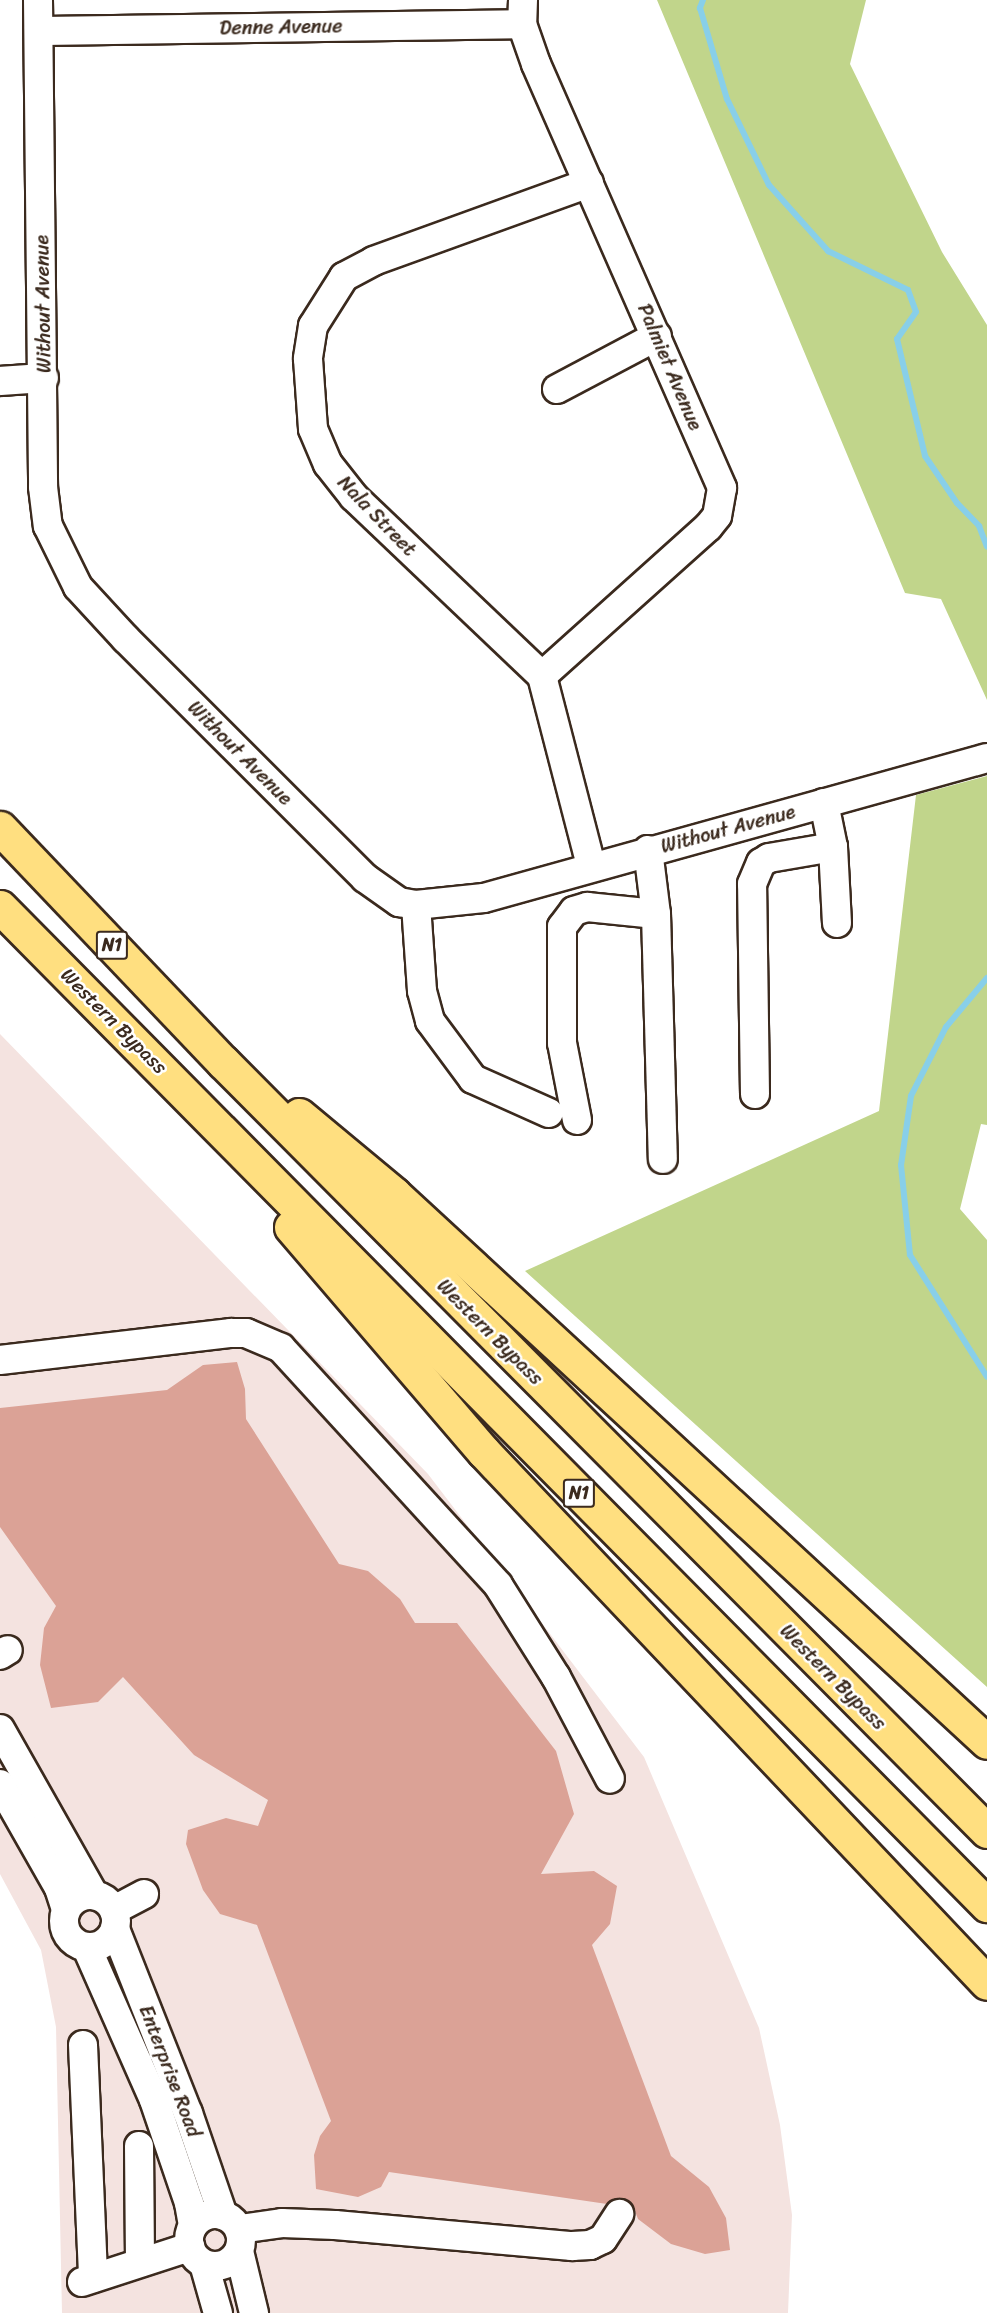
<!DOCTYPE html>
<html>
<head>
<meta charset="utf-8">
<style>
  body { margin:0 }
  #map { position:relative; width:987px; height:2313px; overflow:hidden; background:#fff; font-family:Sriracha,sans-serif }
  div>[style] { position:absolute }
  .built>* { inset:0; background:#f4e3e0 }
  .green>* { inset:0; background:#c1d58b }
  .stream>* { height:6px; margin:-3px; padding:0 3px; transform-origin:3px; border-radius:3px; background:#88cfe9 }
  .building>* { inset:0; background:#dba296 }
  .roads { filter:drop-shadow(2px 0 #3b2a1e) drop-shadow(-2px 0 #3b2a1e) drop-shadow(0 2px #3b2a1e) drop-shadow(0 -2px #3b2a1e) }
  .minor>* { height:28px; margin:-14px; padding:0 14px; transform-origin:14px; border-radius:14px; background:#fff }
  .minor>.ring { margin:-14px; padding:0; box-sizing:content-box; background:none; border:28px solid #fff; border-radius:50% }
  .highway>* { height:33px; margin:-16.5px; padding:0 16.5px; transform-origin:16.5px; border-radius:16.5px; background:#ffdf80 }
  span { translate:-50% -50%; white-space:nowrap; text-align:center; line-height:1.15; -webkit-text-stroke:5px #fff; paint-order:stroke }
  .shield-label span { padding:2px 4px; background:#fff; border:2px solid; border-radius:4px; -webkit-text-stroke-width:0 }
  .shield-label { font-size:18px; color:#3b2a1e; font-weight:700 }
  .street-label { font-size:20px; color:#3b2a1e }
</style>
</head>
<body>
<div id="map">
  <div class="built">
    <div style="clip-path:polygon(0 1034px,428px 1474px,644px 1757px,759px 2028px,780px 2125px,792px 2215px,788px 2313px,62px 2313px,56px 2027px,41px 1950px,0 1874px)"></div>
  </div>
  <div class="green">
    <div style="clip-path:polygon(657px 0,866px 0,850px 64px,942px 252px,987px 325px,987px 700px,941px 599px,905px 593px)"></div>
    <div style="clip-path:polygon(987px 776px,987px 1125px,981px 1124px,960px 1209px,987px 1240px,987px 1687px,525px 1271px,879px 1111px,916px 795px)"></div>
  </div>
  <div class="stream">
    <div style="left:703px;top:0;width:9px;rotate:111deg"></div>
    <div style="left:700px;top:8px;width:95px;rotate:73.5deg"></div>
    <div style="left:727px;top:99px;width:96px;rotate:64deg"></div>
    <div style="left:769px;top:185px;width:89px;rotate:48.2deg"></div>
    <div style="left:828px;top:251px;width:89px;rotate:26deg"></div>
    <div style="left:908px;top:290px;width:23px;rotate:70deg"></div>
    <div style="left:916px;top:312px;width:33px;rotate:125deg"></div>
    <div style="left:897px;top:339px;width:120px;rotate:76.5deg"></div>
    <div style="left:925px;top:456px;width:57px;rotate:55.8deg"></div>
    <div style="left:957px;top:503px;width:32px;rotate:46deg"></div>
    <div style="left:979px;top:526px;width:22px;rotate:69deg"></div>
    <div style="left:987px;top:978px;width:64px;rotate:129.9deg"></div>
    <div style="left:946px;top:1027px;width:77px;rotate:116.9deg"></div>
    <div style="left:911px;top:1096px;width:70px;rotate:98.2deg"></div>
    <div style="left:901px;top:1165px;width:90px;rotate:84.3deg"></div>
    <div style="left:910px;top:1255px;width:144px;rotate:57.7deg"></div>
  </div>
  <div class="building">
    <div style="clip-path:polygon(237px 1362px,245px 1389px,246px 1419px,339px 1564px,368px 1571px,400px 1599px,415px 1623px,457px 1623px,556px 1751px,574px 1814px,541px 1874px,594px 1871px,617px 1886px,610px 1924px,592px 1945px,671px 2156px,709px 2187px,726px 2218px,730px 2250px,705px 2254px,671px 2244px,638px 2219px,633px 2206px,620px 2198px,607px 2204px,389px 2172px,381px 2187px,358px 2197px,316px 2189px,314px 2155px,320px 2136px,331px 2121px,257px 1925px,220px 1914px,203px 1890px,186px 1844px,188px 1830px,226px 1818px,258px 1826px,268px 1800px,194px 1755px,123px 1677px,98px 1702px,51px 1708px,40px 1665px,44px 1628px,56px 1606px,0 1527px,0 1408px,167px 1390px,203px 1365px)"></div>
  </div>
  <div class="roads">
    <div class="minor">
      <div style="left:38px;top:0;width:487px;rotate:89.4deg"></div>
      <div style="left:43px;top:487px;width:39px;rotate:83deg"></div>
      <div style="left:48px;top:526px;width:68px;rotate:63.8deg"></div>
      <div style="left:78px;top:587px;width:71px;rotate:47.3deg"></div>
      <div style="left:126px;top:639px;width:338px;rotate:45deg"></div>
      <div style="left:365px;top:878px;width:42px;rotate:35.2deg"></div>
      <div style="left:399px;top:902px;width:17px;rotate:10deg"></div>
      <div style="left:416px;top:905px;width:68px;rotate:-5.9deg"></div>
      <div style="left:484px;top:898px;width:522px;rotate:-15.55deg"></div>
      <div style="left:523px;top:0;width:24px;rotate:92deg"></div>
      <div style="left:522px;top:24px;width:42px;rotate:70.7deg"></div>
      <div style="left:536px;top:64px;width:463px;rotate:66.3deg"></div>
      <div style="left:722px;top:488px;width:28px;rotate:100deg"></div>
      <div style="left:717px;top:516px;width:14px;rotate:129deg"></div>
      <div style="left:708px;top:527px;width:223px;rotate:138.1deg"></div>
      <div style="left:39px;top:31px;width:483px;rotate:-0.8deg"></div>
      <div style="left:589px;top:183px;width:229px;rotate:160.1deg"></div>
      <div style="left:374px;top:261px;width:34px;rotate:152deg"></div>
      <div style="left:344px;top:277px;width:58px;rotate:122.3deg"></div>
      <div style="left:313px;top:326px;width:33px;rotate:99deg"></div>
      <div style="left:308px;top:359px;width:70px;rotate:85.9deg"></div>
      <div style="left:313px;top:429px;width:38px;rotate:67deg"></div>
      <div style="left:328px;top:464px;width:42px;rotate:51.8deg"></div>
      <div style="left:354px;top:497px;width:260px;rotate:43.6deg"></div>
      <div style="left:542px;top:676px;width:196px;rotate:75.5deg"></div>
      <div style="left:0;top:381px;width:44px;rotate:-3.9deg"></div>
      <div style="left:557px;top:389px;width:113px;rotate:-27.9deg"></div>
      <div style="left:833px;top:847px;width:76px;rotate:87deg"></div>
      <div style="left:648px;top:850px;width:64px;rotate:82.9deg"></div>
      <div style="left:656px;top:914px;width:245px;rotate:88.4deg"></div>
      <div style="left:416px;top:905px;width:86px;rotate:86deg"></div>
      <div style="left:422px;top:991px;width:31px;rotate:75deg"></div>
      <div style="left:430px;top:1021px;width:72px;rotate:53.4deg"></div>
      <div style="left:473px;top:1079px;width:83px;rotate:24.1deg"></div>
      <div style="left:755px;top:1094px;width:210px;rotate:-90.8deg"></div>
      <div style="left:752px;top:884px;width:23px;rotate:-67deg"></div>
      <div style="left:761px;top:863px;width:9px;rotate:-32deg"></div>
      <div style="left:769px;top:858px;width:65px;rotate:-9.8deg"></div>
      <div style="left:833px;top:847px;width:45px;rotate:-101.6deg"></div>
      <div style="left:577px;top:1120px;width:78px;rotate:-101deg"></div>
      <div style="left:562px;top:1043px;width:116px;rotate:-90deg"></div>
      <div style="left:562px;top:927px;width:20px;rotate:-53deg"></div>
      <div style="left:574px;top:911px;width:14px;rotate:-17deg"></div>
      <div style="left:587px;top:907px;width:69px;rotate:5.8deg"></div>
      <div style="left:0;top:1360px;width:233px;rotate:-6.7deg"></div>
      <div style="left:231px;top:1333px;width:15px"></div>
      <div style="left:246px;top:1333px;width:38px;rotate:23deg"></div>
      <div style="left:281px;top:1348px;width:321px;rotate:47.5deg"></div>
      <div style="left:498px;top:1585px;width:109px;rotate:57.8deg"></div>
      <div style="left:556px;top:1677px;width:115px;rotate:62.1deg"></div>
      <div style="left:0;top:1655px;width:9px;rotate:-32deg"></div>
      <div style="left:0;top:1729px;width:191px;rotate:60.5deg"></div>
      <div style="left:0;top:1784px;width:120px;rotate:60.4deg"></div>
      <div style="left:59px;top:1888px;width:22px;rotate:72deg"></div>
      <div class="ring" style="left:64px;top:1895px;width:24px;height:24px"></div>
      <div style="left:114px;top:1910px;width:34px;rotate:-28deg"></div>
      <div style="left:115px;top:1929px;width:198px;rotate:68.4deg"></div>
      <div style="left:188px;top:2113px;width:108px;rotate:71.1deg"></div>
      <div style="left:87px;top:1948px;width:166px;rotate:66.2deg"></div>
      <div style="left:154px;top:2100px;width:109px;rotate:71.2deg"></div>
      <div style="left:189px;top:2203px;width:23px;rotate:80deg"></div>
      <div style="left:83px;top:2045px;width:233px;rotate:87.5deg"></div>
      <div style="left:139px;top:2146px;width:116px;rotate:89.5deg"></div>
      <div class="ring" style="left:189px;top:2214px;width:24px;height:24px"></div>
      <div style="left:240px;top:2229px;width:42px;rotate:-8.1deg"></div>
      <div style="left:282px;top:2223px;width:53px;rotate:2.2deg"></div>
      <div style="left:335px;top:2225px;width:238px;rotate:5.1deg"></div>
      <div style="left:572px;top:2246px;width:18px;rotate:-3deg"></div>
      <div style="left:590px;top:2245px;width:14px;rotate:-25deg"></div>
      <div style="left:603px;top:2239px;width:30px;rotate:-57deg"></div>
      <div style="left:239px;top:2251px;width:64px;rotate:76.4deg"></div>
      <div style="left:204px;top:2264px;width:51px;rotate:74.1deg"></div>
      <div style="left:82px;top:2282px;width:114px;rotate:-18deg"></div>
    </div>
    <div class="highway">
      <div style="left:0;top:828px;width:323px;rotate:46.4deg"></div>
      <div style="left:223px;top:1062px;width:1084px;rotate:45.19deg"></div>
      <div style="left:0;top:907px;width:1404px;rotate:45.32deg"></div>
      <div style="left:299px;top:1115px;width:124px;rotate:39.7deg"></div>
      <div style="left:394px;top:1194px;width:807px;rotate:42.74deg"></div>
      <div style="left:291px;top:1227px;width:296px;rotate:49.4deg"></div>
      <div style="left:484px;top:1452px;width:731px;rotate:46.55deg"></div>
    </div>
  </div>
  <div class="shield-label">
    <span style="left:112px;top:945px">N1</span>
    <span style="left:579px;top:1493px">N1</span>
  </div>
  <div class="street-label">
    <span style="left:281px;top:27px;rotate:-1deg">Denne Avenue</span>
    <span style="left:43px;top:304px;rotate:-91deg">Without Avenue</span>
    <span style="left:670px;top:367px;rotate:67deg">Palmiet Avenue</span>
    <span style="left:377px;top:516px;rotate:46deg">Nala Street</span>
    <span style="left:240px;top:753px;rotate:45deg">Without Avenue</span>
    <span style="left:728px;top:829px;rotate:-15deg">Without Avenue</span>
    <span style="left:114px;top:1021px;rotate:45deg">Western Bypass</span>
    <span style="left:490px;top:1332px;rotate:45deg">Western Bypass</span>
    <span style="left:833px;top:1677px;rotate:45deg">Western Bypass</span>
    <span style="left:170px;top:2071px;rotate:69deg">Enterprise Road</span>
  </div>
</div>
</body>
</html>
